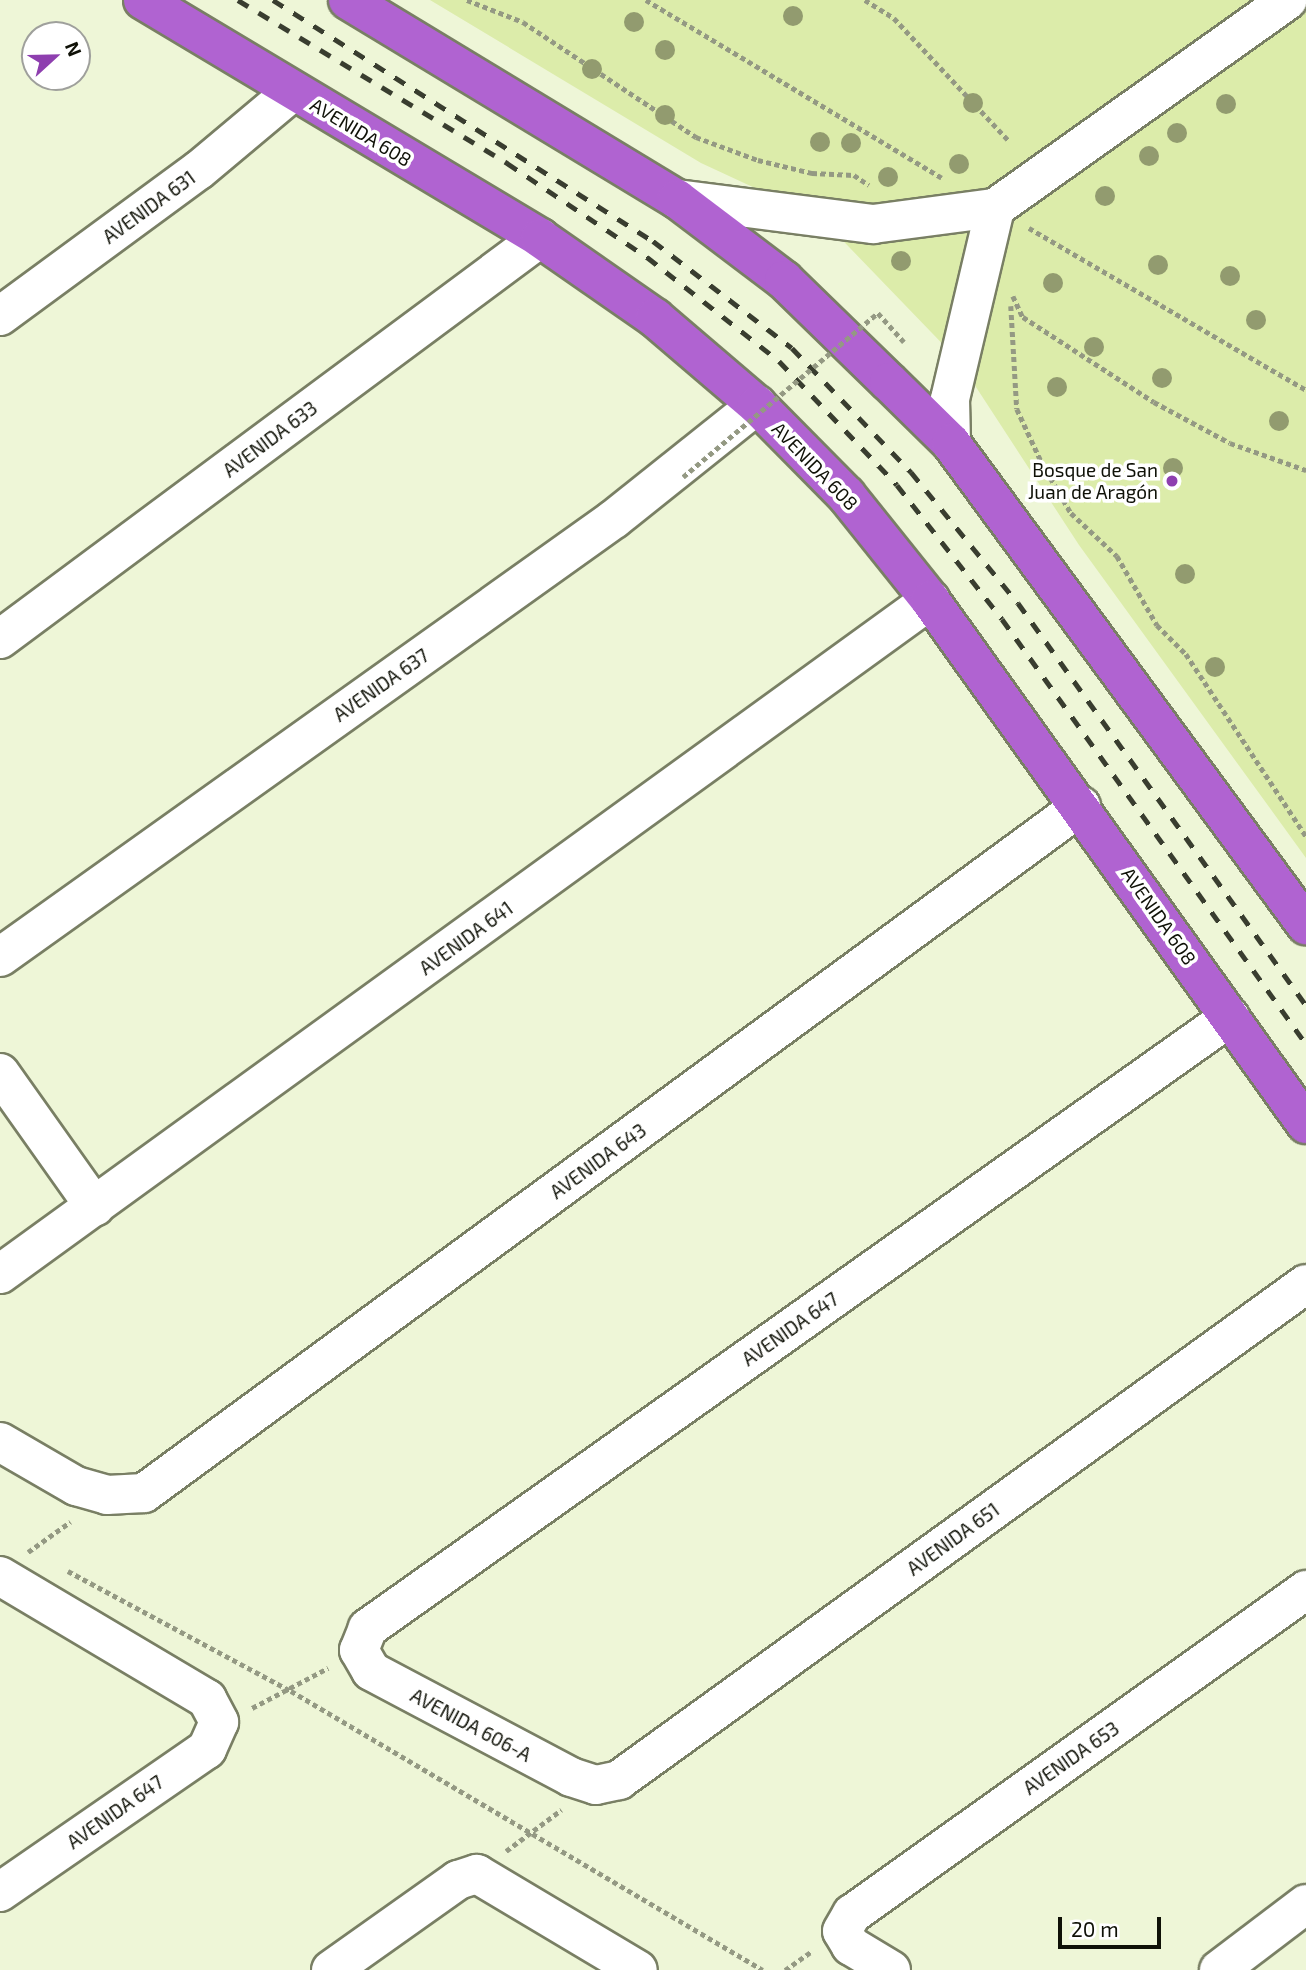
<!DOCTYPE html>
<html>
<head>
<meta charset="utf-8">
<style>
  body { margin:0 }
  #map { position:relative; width:1306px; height:1970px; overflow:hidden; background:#eef6d7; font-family:"Exo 2",sans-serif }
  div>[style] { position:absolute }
  .green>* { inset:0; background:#dcecaa }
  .path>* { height:4.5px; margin-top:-2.25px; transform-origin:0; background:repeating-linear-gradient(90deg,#949983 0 5px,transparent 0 8.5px) }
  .roads { filter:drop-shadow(2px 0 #797f64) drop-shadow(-2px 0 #797f64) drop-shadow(0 2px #797f64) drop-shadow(0 -2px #797f64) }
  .minor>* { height:38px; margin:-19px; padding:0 19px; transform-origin:19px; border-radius:19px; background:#fff }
  .highway>* { height:38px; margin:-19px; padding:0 19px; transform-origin:19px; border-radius:19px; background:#b063d1 }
  .rail>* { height:5px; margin-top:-2.5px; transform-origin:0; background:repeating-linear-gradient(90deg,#393d2f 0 12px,transparent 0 24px) }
  .path-bridge>* { height:4.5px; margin-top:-2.25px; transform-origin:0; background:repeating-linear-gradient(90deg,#949983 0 5px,transparent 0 8.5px) }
  .trees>* { width:20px; height:20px; margin:-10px; border-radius:50%; background:#929b6f }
  .dots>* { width:19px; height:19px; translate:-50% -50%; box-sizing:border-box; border:4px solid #fff; border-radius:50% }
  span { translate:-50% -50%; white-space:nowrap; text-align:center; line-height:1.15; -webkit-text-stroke:7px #fff; paint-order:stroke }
  .street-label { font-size:19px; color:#0f1107 }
  .poi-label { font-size:19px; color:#0f1107 }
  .right { translate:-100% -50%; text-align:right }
  .north { position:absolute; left:21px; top:21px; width:70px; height:70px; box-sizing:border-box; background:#fff; border:2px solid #9fa09c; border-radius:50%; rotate:68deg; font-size:19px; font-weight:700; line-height:28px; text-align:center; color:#0f1107 }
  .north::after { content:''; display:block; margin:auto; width:24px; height:32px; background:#8e3faf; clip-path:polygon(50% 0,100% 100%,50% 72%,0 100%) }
  .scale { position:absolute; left:1058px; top:1917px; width:103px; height:32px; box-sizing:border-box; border:4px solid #0f1107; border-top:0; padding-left:9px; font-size:21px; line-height:24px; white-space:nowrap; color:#0f1107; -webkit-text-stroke:5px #fff; paint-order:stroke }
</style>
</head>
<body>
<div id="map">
  <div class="green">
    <div style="clip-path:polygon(430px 0,1306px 0,1306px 858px,1079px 545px,959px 361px,822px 219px,701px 163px)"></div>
  </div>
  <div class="path">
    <div style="left:467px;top:0;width:60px;rotate:21.4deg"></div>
    <div style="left:523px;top:22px;width:208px;rotate:33.6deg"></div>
    <div style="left:696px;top:137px;width:66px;rotate:20.4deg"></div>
    <div style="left:758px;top:160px;width:56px;rotate:13.5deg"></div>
    <div style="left:812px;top:173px;width:42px;rotate:2.7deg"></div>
    <div style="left:854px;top:175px;width:18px;rotate:34deg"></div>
    <div style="left:646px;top:0;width:345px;rotate:31deg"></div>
    <div style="left:865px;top:0;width:34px;rotate:32deg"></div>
    <div style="left:894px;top:18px;width:167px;rotate:46.9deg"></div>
    <div style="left:1029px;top:228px;width:321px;rotate:30.3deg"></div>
    <div style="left:1013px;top:296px;width:23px;rotate:65deg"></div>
    <div style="left:1023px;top:317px;width:156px;rotate:33deg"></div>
    <div style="left:1154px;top:402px;width:86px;rotate:28.3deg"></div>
    <div style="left:1230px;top:443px;width:81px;rotate:19.6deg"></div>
    <div style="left:1011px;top:306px;width:103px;rotate:86.7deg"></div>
    <div style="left:1017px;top:409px;width:60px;rotate:65.2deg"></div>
    <div style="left:1042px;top:463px;width:58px;rotate:59.9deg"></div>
    <div style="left:1071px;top:513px;width:63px;rotate:43.1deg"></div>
    <div style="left:1117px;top:556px;width:80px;rotate:59.9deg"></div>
    <div style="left:1157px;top:625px;width:41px;rotate:45deg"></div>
    <div style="left:1186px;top:654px;width:218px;rotate:56.6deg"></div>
    <div style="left:878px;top:313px;width:39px;rotate:48deg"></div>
    <div style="left:28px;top:1552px;width:52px;rotate:-35.5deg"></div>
    <div style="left:68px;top:1571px;width:253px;rotate:28.3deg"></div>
    <div style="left:291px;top:1691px;width:548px;rotate:30.59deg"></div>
    <div style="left:252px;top:1708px;width:86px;rotate:-27.8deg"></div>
    <div style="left:506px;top:1851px;width:69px;rotate:-36.7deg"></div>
    <div style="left:785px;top:1970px;width:33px;rotate:-35deg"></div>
  </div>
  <div class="roads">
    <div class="minor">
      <div style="left:677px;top:199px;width:198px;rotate:7.3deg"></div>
      <div style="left:873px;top:224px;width:123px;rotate:-7.5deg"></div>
      <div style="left:995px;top:208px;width:359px;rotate:-35.4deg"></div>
      <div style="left:0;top:316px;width:247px;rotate:-36.3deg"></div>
      <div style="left:199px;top:170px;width:123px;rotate:-40deg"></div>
      <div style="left:951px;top:443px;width:44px;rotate:-91.3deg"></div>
      <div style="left:950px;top:399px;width:196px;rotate:-76.7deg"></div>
      <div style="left:0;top:639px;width:673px;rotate:-36.6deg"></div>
      <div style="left:0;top:957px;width:754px;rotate:-35.5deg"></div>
      <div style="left:614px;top:519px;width:183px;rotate:-38.6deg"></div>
      <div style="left:1230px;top:1017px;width:1057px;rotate:144.67deg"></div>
      <div style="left:368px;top:1628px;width:24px;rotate:112deg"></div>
      <div style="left:359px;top:1650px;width:24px;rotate:60deg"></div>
      <div style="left:371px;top:1671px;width:226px;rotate:27.9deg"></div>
      <div style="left:571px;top:1777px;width:26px;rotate:18deg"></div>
      <div style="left:596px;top:1785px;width:24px;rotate:-12deg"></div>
      <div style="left:619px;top:1780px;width:847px;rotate:-35.83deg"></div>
      <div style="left:0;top:1073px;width:164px;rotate:54.7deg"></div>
      <div style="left:0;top:1274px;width:1149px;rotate:-35.93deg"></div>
      <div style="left:0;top:1442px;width:88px;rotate:30.1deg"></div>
      <div style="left:76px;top:1486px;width:32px;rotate:16deg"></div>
      <div style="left:107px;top:1495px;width:37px;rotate:-3deg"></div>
      <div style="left:144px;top:1493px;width:1162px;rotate:-36.25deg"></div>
      <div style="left:0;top:1576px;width:241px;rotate:30.7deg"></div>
      <div style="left:207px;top:1699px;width:26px;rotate:62deg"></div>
      <div style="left:219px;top:1722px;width:30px;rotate:114deg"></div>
      <div style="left:207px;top:1749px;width:252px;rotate:145.4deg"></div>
      <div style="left:331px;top:1970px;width:156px;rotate:-35.3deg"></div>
      <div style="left:458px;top:1880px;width:20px;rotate:-18deg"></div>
      <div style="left:477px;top:1874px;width:187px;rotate:30.8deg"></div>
      <div style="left:891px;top:1970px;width:47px;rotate:-149deg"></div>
      <div style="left:851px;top:1946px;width:17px;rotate:-121deg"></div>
      <div style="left:842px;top:1931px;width:20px;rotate:-60deg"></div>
      <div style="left:852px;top:1914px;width:558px;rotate:-35.51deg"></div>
      <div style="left:1219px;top:1970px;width:109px;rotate:-37.2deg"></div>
    </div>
    <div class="highway">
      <div style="left:143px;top:0;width:463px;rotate:30.9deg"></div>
      <div style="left:540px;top:238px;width:140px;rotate:34.8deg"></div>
      <div style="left:655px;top:318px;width:134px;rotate:40.5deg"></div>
      <div style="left:757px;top:405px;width:127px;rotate:45.3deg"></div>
      <div style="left:846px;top:495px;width:134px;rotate:51.3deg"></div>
      <div style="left:930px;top:600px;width:645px;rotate:54.34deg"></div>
      <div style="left:348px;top:0;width:385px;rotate:31.2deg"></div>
      <div style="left:677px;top:199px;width:134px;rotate:37.1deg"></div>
      <div style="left:784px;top:280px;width:146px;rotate:44.2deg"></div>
      <div style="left:889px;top:382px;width:87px;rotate:44.5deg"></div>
      <div style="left:951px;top:443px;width:599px;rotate:53.63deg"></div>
    </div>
  </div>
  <div class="rail">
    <div style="left:238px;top:0;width:315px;rotate:31.2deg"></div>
    <div style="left:507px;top:163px;width:169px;rotate:33.9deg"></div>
    <div style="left:647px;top:257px;width:168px;rotate:38.2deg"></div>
    <div style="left:779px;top:361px;width:171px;rotate:46.4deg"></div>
    <div style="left:897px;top:485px;width:170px;rotate:51.9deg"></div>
    <div style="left:1002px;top:619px;width:523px;rotate:54.42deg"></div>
    <div style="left:273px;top:0;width:450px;rotate:32.4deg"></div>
    <div style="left:653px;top:241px;width:175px;rotate:37.6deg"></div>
    <div style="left:792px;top:348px;width:172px;rotate:46.2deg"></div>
    <div style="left:911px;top:472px;width:169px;rotate:50.8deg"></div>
    <div style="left:1018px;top:603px;width:495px;rotate:54.4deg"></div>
  </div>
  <div class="path-bridge">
    <div style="left:683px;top:477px;width:255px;rotate:-40.1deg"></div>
  </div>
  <div class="trees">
    <div style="left:793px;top:16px"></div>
    <div style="left:634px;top:22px"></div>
    <div style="left:665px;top:50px"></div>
    <div style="left:592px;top:69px"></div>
    <div style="left:973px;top:103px"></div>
    <div style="left:1226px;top:104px"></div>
    <div style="left:665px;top:115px"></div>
    <div style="left:1177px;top:133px"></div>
    <div style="left:820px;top:142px"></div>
    <div style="left:851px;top:143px"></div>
    <div style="left:1149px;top:156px"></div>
    <div style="left:959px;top:164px"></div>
    <div style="left:888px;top:177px"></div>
    <div style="left:1105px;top:196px"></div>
    <div style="left:901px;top:261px"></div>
    <div style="left:1158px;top:265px"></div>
    <div style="left:1230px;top:276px"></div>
    <div style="left:1053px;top:283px"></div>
    <div style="left:1256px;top:320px"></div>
    <div style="left:1094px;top:347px"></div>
    <div style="left:1162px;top:378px"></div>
    <div style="left:1057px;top:387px"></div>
    <div style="left:1279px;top:421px"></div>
    <div style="left:1173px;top:468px"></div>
    <div style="left:1185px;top:574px"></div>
    <div style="left:1215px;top:667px"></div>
  </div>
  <div class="dots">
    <div style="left:1172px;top:481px;background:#8e3faf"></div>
  </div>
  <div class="street-label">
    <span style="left:361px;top:132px;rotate:31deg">AVENIDA 608</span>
    <span style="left:149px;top:207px;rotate:-36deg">AVENIDA 631</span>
    <span style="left:270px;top:439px;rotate:-37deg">AVENIDA 633</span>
    <span style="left:815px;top:466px;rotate:46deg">AVENIDA 608</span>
    <span style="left:381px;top:685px;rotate:-35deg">AVENIDA 637</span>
    <span style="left:1159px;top:916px;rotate:55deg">AVENIDA 608</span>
    <span style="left:466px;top:938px;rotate:-36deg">AVENIDA 641</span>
    <span style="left:598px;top:1161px;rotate:-36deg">AVENIDA 643</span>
    <span style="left:790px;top:1329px;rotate:-35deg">AVENIDA 647</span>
    <span style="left:953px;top:1539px;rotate:-36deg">AVENIDA 651</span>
    <span style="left:471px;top:1725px;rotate:28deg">AVENIDA 606-A</span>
    <span style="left:1071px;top:1758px;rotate:-35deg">AVENIDA 653</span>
    <span style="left:115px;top:1812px;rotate:-35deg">AVENIDA 647</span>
  </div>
  <div class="poi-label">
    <span class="right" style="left:1158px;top:481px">Bosque de San<br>Juan de Aragón</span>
  </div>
  <div class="north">N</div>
  <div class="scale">20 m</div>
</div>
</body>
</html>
